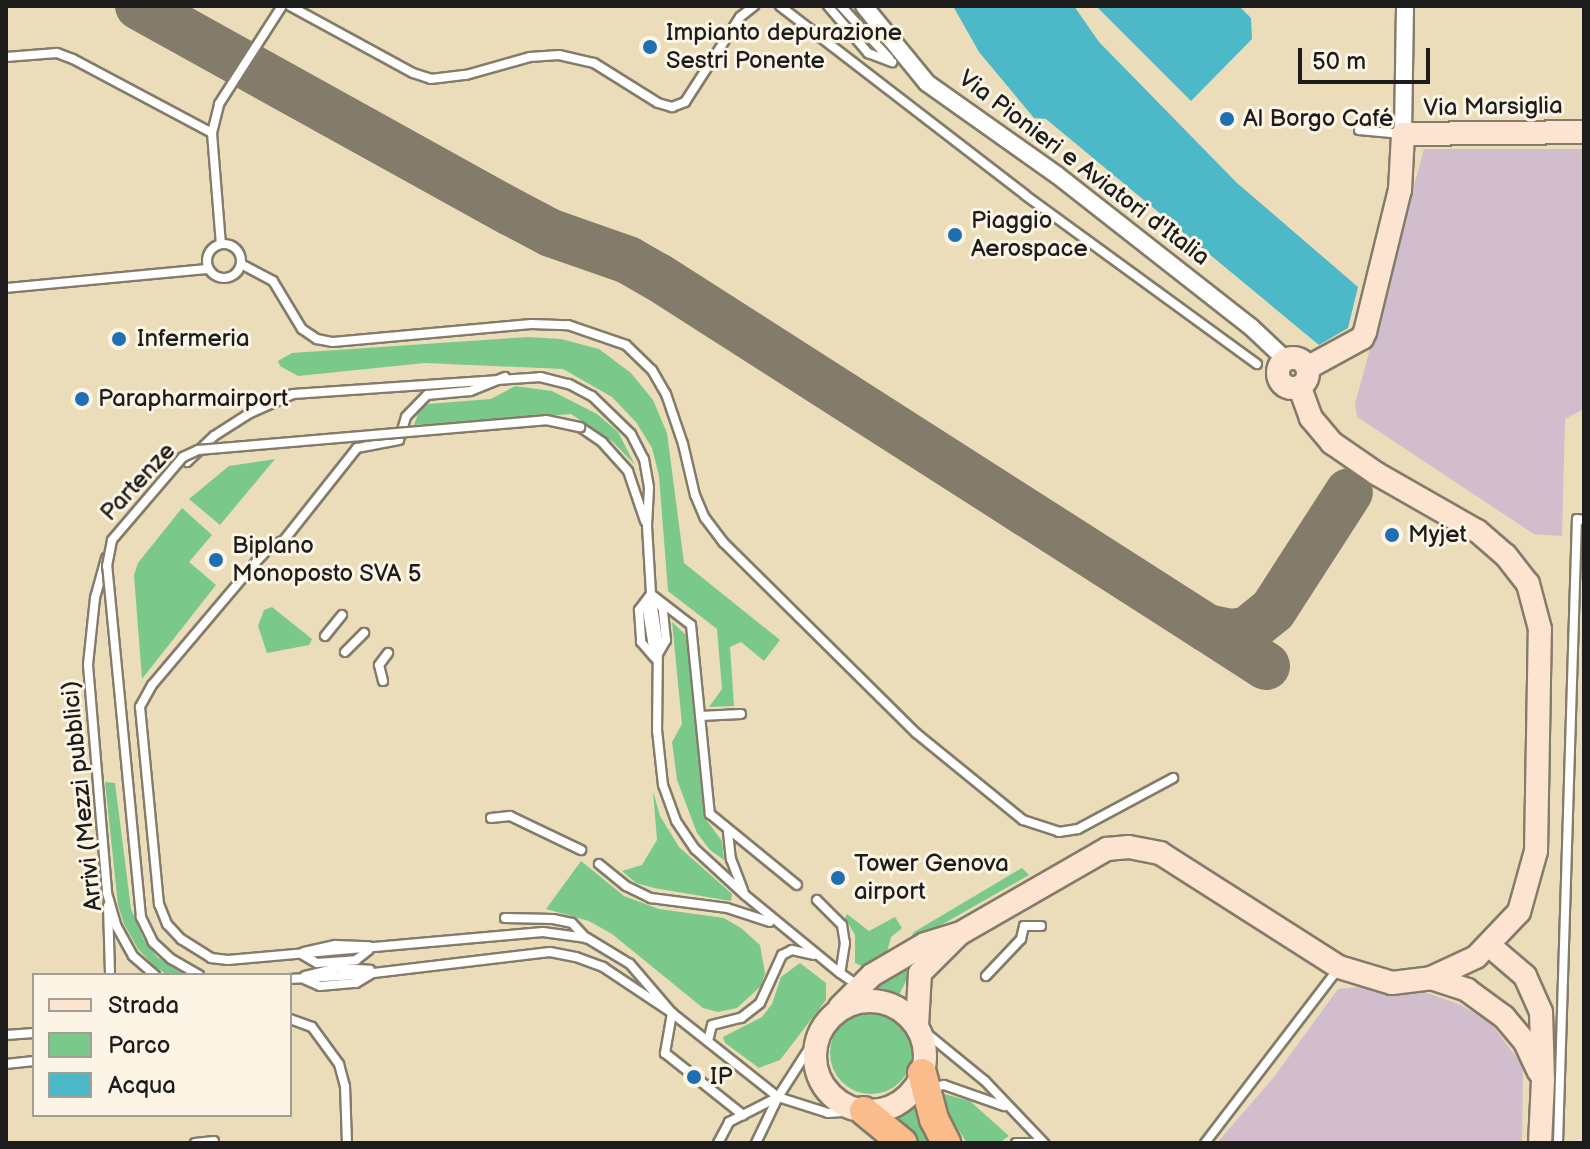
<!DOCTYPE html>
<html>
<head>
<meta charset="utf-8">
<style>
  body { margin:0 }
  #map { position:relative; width:1590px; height:1149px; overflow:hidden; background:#ebddb9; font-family:"Balsamiq Sans",sans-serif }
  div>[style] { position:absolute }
  .industrial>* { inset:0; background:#d1bdcc }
  .green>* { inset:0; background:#7ac98a }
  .round { border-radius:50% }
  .water>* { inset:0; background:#4cb8c8 }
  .taxiway>* { height:48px; margin:-24px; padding:0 24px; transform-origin:24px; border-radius:24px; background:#847c6a }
  .roads { filter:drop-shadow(2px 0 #847c6a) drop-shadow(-2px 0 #847c6a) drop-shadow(0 2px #847c6a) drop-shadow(0 -2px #847c6a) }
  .lane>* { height:8px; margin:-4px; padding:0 4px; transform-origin:4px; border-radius:4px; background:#fff }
  .lane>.ring { margin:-4px; padding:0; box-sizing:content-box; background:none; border:8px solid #fff; border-radius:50% }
  .street>* { height:16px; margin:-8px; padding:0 8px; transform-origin:8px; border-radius:8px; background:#fff }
  .secondary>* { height:22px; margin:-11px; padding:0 11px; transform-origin:11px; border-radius:11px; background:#fde4d0 }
  .secondary>.ring { margin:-11px; padding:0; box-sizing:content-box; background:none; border:22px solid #fde4d0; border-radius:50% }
  .highway>* { height:28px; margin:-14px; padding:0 14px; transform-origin:14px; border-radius:14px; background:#f9bc8a }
  .bridges { filter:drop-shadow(2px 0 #847c6a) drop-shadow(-2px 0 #847c6a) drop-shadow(0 2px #847c6a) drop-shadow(0 -2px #847c6a) }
  .lane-bridge>* { height:8px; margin:-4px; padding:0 4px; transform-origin:4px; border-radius:4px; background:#fff }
  .dots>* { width:22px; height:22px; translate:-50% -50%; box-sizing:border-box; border:4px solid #fcf5e5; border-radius:50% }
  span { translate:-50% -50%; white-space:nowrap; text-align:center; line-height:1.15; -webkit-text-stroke:6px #fcf5e5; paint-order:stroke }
  .poi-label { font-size:24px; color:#1c1c1c }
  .left { translate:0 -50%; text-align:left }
  .street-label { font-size:24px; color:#1c1c1c }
  .frame { position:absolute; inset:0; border:8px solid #1c1c1c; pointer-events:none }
  .legend { position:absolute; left:32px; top:973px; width:260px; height:144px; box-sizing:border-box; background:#fcf5e5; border:2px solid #a29e95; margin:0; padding:10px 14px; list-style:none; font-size:24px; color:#1c1c1c }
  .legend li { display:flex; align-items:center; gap:16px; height:40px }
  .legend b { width:40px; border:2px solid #a29e95 }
  .scale { position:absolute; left:1298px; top:48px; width:132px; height:36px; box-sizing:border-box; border:4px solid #1c1c1c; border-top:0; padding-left:10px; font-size:24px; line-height:28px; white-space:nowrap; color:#1c1c1c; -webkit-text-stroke:6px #fcf5e5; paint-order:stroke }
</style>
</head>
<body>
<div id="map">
  <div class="industrial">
    <div style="clip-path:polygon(1424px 149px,1584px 149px,1584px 409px,1565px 419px,1562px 536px,1534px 534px,1357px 417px,1355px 404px)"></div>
    <div style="clip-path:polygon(1368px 986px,1416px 989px,1459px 1004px,1490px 1022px,1523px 1066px,1522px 1143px,1217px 1143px,1274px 1077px,1338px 989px)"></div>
  </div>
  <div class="green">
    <div style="clip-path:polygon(528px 337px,561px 339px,599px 349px,631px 373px,653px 400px,667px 433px,684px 563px,780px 640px,764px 661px,741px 642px,730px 647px,734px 706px,709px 707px,722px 689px,717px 629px,668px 591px,659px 476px,652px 448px,636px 422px,612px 397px,563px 369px,425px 363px,298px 376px,280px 366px,278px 361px,292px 353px)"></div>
    <div style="clip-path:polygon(515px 386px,552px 391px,597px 414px,618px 432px,635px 465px,613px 442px,571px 414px,414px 425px,420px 408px,428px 404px,491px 399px)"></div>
    <div style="clip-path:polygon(275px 459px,220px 525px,189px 499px,229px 466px)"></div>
    <div style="clip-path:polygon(182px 508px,212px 535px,189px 562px,216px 585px,142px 679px,134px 575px,138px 563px)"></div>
    <div style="clip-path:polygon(272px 607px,312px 639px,309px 645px,267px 653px,258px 626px,264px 610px)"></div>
    <div style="clip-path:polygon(672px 622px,687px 636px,704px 817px,722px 841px,724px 860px,710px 850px,697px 833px,677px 780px,672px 742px,682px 724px)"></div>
    <div style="clip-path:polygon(105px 782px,115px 783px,131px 909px,143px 938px,157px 957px,185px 975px,168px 975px,155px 967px,138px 949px,124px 924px,118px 905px)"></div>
    <div style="clip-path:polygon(653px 791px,660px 816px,679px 847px,732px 894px,731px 901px,654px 888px,636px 883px,622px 871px,642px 865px,657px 840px)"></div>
    <div style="clip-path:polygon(581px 861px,624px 896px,659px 909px,724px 918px,741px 928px,760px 945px,765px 973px,761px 986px,737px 1008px,718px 1012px,703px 1008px,612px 934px,589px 921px,546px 909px)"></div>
    <div style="clip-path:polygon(1022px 868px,1029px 875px,906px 945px,914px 932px)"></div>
    <div style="clip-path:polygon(847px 914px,869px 931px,895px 917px,902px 928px,891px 937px,886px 956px,864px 967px,855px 963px,855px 935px,845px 918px)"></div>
    <div style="clip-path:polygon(917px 959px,898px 997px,875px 986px)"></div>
    <div style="clip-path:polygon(800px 963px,826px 983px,826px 1000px,780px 1060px,759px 1068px,725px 1043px,723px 1037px,762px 1017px,772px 1004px,781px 977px)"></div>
    <div class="round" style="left:830px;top:1012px;width:82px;height:82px"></div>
    <div style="clip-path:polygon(944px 1094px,970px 1101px,1009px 1136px,999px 1143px,967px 1143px,950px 1117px)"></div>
    <div style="clip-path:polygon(919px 1099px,938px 1143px,919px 1143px,887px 1119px)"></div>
  </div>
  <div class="water">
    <div style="clip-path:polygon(953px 6px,1074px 6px,1099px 42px,1237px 183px,1358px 287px,1348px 328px,1319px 345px,1046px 119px,1034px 118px,979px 52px)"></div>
    <div style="clip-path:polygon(1096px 6px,1239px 6px,1251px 18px,1252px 39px,1191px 101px)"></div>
  </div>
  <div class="taxiway">
    <div style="left:139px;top:6px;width:425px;rotate:29deg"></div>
    <div style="left:511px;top:212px;width:45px;rotate:27.7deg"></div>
    <div style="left:551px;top:233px;width:82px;rotate:19.3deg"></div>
    <div style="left:628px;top:260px;width:34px;rotate:30deg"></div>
    <div style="left:658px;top:277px;width:652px;rotate:32.59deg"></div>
    <div style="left:1266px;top:666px;width:70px;rotate:-147.2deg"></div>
    <div style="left:1207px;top:628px;width:24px;rotate:12deg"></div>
    <div style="left:1230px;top:633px;width:17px;rotate:-7deg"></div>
    <div style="left:1247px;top:631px;width:33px;rotate:-39deg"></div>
    <div style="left:1273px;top:610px;width:140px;rotate:-57.2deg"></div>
  </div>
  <div class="roads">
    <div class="lane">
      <div style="left:290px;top:6px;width:140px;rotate:28.6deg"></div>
      <div style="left:413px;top:73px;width:19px;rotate:18deg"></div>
      <div style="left:431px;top:79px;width:35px;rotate:-7deg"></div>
      <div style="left:466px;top:75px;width:66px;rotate:-15.7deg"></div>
      <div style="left:530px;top:57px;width:29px;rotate:-4deg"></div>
      <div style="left:559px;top:55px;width:36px;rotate:13deg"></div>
      <div style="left:594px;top:63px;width:75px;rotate:32deg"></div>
      <div style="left:658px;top:103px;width:15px;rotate:16deg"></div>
      <div style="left:672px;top:107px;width:14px;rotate:-21deg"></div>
      <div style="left:685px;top:102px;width:101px;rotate:-57.1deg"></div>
      <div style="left:740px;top:17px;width:18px;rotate:-38deg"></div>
      <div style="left:780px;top:6px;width:309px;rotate:37.6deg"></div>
      <div style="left:1025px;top:195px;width:287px;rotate:36.1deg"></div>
      <div style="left:828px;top:6px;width:62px;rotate:49.6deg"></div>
      <div style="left:868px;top:53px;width:26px;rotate:21deg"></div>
      <div style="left:841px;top:6px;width:71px;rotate:47.3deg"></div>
      <div style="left:6px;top:57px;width:51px;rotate:-4.5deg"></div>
      <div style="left:57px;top:53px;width:17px;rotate:21deg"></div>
      <div style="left:73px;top:59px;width:157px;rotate:28deg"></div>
      <div style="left:212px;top:133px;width:111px;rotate:85.4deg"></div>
      <div style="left:1359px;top:130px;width:43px;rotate:5.3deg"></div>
      <div style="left:212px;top:133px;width:30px;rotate:-76deg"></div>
      <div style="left:219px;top:104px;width:117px;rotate:-57.3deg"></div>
      <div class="ring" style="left:207px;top:244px;width:26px;height:26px"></div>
      <div style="left:241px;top:264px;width:36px;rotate:28deg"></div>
      <div style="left:273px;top:281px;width:56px;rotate:58.9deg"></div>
      <div style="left:302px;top:329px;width:18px;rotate:34deg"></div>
      <div style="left:317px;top:339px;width:16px;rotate:11deg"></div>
      <div style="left:333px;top:342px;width:199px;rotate:-5.2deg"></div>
      <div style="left:531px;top:324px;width:37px;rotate:2deg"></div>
      <div style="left:568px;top:325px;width:61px;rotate:19deg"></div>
      <div style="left:626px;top:345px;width:36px;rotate:44deg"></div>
      <div style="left:652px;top:370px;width:28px;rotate:60deg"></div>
      <div style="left:666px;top:394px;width:53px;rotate:71.2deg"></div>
      <div style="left:683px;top:444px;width:52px;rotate:76.8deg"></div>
      <div style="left:695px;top:495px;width:25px;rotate:67deg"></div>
      <div style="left:705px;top:518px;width:31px;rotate:53deg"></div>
      <div style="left:724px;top:543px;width:270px;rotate:44.7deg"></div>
      <div style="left:916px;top:733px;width:138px;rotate:39.1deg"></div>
      <div style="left:1023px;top:820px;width:38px;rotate:18deg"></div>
      <div style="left:1059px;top:832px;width:19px;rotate:-9deg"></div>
      <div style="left:1078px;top:829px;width:108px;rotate:-28.2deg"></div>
      <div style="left:6px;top:288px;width:203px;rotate:-5.4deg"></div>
      <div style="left:505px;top:377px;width:38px;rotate:158deg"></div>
      <div style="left:470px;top:391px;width:43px;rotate:174.7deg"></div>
      <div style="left:427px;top:395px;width:30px;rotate:134deg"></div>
      <div style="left:406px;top:417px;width:24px;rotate:107deg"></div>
      <div style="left:399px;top:440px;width:43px;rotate:169.2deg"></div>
      <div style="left:357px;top:448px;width:117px;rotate:128.4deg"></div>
      <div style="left:284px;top:540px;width:17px;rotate:152deg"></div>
      <div style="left:269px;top:548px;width:19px;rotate:133deg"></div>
      <div style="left:256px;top:562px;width:161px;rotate:130.2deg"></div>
      <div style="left:152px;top:685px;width:25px;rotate:119deg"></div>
      <div style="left:140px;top:707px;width:198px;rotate:84.5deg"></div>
      <div style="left:159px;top:904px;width:22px;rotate:68deg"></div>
      <div style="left:167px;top:924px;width:21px;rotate:47deg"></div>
      <div style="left:181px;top:939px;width:36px;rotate:32deg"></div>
      <div style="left:211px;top:958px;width:17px;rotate:7deg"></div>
      <div style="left:228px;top:960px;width:316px;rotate:-5.1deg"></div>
      <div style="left:543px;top:932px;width:44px;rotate:7.8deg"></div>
      <div style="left:587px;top:938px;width:50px;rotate:31.2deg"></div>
      <div style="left:630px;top:964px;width:65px;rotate:49.4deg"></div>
      <div style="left:580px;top:427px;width:27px;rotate:34deg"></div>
      <div style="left:602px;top:442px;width:39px;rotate:48deg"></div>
      <div style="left:628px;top:471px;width:53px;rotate:71.2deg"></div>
      <div style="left:187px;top:462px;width:37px;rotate:-44deg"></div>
      <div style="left:214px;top:436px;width:43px;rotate:-32.6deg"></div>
      <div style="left:250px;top:413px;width:47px;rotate:-23.8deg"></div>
      <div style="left:293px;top:394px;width:248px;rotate:-3.9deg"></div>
      <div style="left:540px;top:377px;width:30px;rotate:14deg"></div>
      <div style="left:569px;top:384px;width:26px;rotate:28deg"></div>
      <div style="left:592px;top:396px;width:54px;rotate:44.3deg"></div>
      <div style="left:631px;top:434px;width:28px;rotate:63deg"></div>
      <div style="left:644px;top:459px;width:29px;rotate:80deg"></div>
      <div style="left:649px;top:488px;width:38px;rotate:93deg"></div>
      <div style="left:647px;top:526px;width:68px;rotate:86.6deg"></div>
      <div style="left:651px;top:594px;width:47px;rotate:81.3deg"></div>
      <div style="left:658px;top:640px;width:90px;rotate:90.6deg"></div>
      <div style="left:657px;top:730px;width:55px;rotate:83.8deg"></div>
      <div style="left:663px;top:785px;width:38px;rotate:70deg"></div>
      <div style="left:676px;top:821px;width:34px;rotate:56deg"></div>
      <div style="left:695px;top:849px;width:68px;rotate:42.6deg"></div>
      <div style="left:745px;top:895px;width:123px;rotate:39.4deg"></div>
      <div style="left:840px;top:973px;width:51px;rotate:34.6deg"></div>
      <div style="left:106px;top:558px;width:41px;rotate:105.4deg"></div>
      <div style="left:95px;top:598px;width:67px;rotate:96deg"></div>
      <div style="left:88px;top:665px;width:229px;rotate:85.2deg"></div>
      <div style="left:107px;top:893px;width:35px;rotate:74deg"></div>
      <div style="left:117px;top:927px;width:33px;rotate:61deg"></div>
      <div style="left:133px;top:956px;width:29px;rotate:41deg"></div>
      <div style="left:651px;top:594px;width:20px;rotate:127deg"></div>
      <div style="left:639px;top:610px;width:32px;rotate:86deg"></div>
      <div style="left:641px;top:642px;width:21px;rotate:49deg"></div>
      <div style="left:652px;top:595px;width:49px;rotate:37.6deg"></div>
      <div style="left:691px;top:625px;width:190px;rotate:84.3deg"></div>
      <div style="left:710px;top:814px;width:112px;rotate:39.2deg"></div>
      <div style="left:650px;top:600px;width:10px;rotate:107deg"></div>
      <div style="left:647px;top:610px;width:44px;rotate:80.8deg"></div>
      <div style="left:325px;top:636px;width:27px;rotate:-51deg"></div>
      <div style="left:345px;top:652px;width:27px;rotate:-45deg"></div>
      <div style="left:658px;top:654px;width:16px;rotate:-60deg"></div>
      <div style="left:666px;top:640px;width:31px;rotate:-96deg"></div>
      <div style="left:663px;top:609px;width:7px;rotate:-124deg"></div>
      <div style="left:383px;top:681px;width:16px;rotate:-104deg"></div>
      <div style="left:379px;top:665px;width:15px;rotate:-53deg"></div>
      <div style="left:700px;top:716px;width:41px;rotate:-2.8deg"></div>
      <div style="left:491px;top:818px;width:19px;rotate:-6deg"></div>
      <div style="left:510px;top:816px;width:79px;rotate:25.6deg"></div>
      <div style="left:728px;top:832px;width:27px;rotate:84deg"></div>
      <div style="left:731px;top:859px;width:34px;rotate:69deg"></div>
      <div style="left:599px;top:864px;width:35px;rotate:39deg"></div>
      <div style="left:626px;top:886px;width:28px;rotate:26deg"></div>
      <div style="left:651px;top:898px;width:77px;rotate:7.5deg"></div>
      <div style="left:727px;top:908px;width:45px;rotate:18deg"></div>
      <div style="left:817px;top:900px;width:35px;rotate:45deg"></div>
      <div style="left:842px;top:925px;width:18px;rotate:81deg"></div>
      <div style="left:845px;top:943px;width:30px;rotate:99deg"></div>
      <div style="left:108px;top:906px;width:69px;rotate:88.3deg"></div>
      <div style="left:505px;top:918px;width:48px;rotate:1.2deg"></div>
      <div style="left:553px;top:919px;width:19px;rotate:12deg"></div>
      <div style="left:572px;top:923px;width:21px;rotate:47deg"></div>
      <div style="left:304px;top:952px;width:32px;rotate:-13deg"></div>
      <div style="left:335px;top:945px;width:34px;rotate:2deg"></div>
      <div style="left:303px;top:955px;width:16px;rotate:30deg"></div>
      <div style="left:317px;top:963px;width:39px;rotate:-4deg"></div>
      <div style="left:356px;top:960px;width:16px;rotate:-38deg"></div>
      <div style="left:305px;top:976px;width:32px;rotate:-14deg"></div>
      <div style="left:336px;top:968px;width:34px;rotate:3deg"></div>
      <div style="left:986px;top:976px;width:51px;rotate:-46.6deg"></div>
      <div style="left:1021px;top:939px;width:13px;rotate:-77deg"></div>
      <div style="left:1024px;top:926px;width:17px"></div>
      <div style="left:290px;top:979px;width:67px;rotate:-3.4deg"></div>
      <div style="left:357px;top:975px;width:194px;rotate:-6.8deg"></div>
      <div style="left:550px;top:952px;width:26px;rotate:11deg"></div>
      <div style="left:576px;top:957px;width:29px;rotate:20deg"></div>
      <div style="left:603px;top:967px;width:83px;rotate:33.7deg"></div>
      <div style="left:672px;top:1013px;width:135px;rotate:38.4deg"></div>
      <div style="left:778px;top:1097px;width:52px;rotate:17.7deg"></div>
      <div style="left:828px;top:1113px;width:31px;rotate:-4deg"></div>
      <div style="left:304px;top:979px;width:17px;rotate:24deg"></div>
      <div style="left:320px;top:986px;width:36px;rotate:-5deg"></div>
      <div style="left:356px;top:983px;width:17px;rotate:-31deg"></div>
      <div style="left:672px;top:1013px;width:41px;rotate:99.9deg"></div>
      <div style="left:665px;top:1053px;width:100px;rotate:38.5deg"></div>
      <div style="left:290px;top:1019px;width:23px;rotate:20deg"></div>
      <div style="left:312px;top:1027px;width:46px;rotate:53.9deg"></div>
      <div style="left:339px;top:1064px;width:23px;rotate:75deg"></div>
      <div style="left:345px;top:1086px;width:57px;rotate:88deg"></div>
      <div style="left:919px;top:1027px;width:85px;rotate:39.3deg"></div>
      <div style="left:985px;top:1081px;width:86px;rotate:46.4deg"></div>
      <div style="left:6px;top:1035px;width:28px;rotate:-4deg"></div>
      <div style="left:708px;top:1041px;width:16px;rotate:-76deg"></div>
      <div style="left:712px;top:1025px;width:30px;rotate:-14deg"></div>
      <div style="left:741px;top:1018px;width:24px;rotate:-38deg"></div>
      <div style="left:760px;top:1003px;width:53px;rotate:-65.4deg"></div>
      <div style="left:782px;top:955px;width:11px;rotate:-27deg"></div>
      <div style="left:792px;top:950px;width:22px;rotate:13deg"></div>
      <div style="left:6px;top:1064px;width:28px;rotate:-6deg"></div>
      <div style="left:908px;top:1095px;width:37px;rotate:-16deg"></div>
      <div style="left:944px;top:1085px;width:64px;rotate:19.3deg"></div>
      <div style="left:195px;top:1143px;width:19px;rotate:-6deg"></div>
      <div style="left:718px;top:1143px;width:24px;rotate:-62deg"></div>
      <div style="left:729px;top:1122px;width:55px;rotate:-27deg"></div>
      <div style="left:756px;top:1143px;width:51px;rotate:-64.4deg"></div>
      <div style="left:778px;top:1097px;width:80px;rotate:-57.3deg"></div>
      <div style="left:1016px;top:1143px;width:20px"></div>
      <div style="left:1205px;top:1143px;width:219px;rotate:-52.6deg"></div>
      <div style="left:1558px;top:1143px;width:624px;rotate:-88.26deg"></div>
      <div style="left:1577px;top:519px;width:7px;rotate:8deg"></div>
    </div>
    <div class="street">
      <div style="left:864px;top:6px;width:99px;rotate:50.7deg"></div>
      <div style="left:927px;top:83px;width:159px;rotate:35.3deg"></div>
      <div style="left:1057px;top:175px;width:246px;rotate:38.1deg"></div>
      <div style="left:1251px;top:327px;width:47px;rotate:43.3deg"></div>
      <div style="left:1403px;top:134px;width:128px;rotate:-89.1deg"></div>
    </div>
    <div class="secondary">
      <div class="ring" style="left:1278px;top:358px;width:8px;height:8px"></div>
      <div style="left:1307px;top:368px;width:63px;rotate:-28.6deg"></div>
      <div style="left:1362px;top:338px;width:7px;rotate:-63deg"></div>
      <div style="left:1365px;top:332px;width:146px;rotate:-76.2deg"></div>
      <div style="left:1400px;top:190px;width:56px;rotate:-86.9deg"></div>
      <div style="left:1403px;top:134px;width:181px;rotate:-0.6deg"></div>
      <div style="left:1490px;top:946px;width:46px;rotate:40.6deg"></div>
      <div style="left:1525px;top:976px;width:39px;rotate:66deg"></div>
      <div style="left:1541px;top:1012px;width:68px;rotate:88.3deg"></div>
      <div style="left:1543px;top:1080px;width:63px;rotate:92.7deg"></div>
      <div style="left:1431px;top:978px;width:38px;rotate:18deg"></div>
      <div style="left:1467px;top:990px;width:46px;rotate:36.1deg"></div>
      <div style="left:1504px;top:1017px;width:33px;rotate:50deg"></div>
      <div style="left:1525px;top:1042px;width:33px;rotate:65deg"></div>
      <div class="ring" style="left:815px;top:1001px;width:88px;height:88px"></div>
      <div style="left:840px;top:1007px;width:45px;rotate:-45deg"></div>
      <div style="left:872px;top:975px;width:61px;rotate:-30.3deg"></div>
      <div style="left:925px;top:944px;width:34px;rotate:-17deg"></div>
      <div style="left:917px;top:1026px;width:53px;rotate:-86.8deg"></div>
      <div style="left:920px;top:973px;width:55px;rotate:-45deg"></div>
      <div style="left:959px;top:934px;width:171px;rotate:-29.9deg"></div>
      <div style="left:1107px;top:849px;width:22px;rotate:-5deg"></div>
      <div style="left:1129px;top:847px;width:32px;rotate:11deg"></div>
      <div style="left:1160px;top:853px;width:212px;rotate:32.5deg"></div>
      <div style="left:1339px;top:967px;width:55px;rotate:16.8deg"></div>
      <div style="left:1392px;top:983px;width:39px;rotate:-7deg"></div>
      <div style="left:1431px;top:978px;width:50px;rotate:-25deg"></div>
      <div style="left:1476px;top:957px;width:62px;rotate:-46.3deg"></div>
      <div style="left:1519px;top:912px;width:63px;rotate:-74.4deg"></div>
      <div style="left:1536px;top:851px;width:222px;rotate:-89deg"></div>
      <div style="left:1540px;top:629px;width:47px;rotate:-104.9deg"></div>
      <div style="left:1528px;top:584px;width:37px;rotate:-128deg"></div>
      <div style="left:1505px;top:555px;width:37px;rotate:-139deg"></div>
      <div style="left:1477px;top:531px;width:115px;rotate:-150.3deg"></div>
      <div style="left:1377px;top:474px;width:55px;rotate:-145.4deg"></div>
      <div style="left:1332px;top:443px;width:33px;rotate:-130deg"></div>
      <div style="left:1311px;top:418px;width:33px;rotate:-110deg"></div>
    </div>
    <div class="highway">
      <div style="left:922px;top:1073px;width:48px;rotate:75.4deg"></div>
      <div style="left:934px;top:1119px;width:27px;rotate:63deg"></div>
      <div style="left:864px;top:1111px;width:50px;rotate:39.4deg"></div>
    </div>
  </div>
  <div class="bridges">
    <div class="lane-bridge">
      <div style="left:199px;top:975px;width:32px;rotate:-150deg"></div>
      <div style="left:171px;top:959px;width:25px;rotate:-137deg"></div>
      <div style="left:153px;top:942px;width:28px;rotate:-116deg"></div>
      <div style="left:141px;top:917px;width:353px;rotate:-95.5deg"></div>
      <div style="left:107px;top:566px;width:26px;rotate:-79deg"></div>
      <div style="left:112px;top:540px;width:109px;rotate:-49.5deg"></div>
      <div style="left:183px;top:457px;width:17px;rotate:-25deg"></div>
      <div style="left:198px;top:450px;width:349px;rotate:-4.9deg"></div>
      <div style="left:546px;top:420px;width:35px;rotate:12deg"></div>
    </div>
  </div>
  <div class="dots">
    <div style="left:650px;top:47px;background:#1f6fb2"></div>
    <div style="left:1227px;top:119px;background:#1f6fb2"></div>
    <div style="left:955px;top:235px;background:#1f6fb2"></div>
    <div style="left:119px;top:339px;background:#1f6fb2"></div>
    <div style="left:82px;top:399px;background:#1f6fb2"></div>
    <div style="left:1392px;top:535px;background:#1f6fb2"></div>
    <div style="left:216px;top:560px;background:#1f6fb2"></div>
    <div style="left:838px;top:878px;background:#1f6fb2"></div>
    <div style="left:694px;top:1077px;background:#1f6fb2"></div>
  </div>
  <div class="poi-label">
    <span class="left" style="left:666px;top:47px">Impianto depurazione<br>Sestri Ponente</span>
    <span class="left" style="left:1243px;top:119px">Al Borgo Café</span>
    <span class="left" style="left:971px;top:235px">Piaggio<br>Aerospace</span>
    <span class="left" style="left:137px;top:339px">Infermeria</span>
    <span class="left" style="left:98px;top:399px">Parapharmairport</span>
    <span class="left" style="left:1408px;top:535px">Myjet</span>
    <span class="left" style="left:232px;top:560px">Biplano<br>Monoposto SVA 5</span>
    <span class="left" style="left:854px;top:878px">Tower Genova<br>airport</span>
    <span class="left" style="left:710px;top:1077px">IP</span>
  </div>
  <div class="street-label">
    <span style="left:1493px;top:107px;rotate:-1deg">Via Marsiglia</span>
    <span style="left:1084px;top:168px;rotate:37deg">Via Pionieri e Aviatori d'Italia</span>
    <span style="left:138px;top:482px;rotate:-47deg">Partenze</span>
    <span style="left:82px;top:796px;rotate:-96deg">Arrivi (Mezzi pubblici)</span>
  </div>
  <div class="frame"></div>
  <ul class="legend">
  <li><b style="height:10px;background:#fde4d0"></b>Strada</li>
  <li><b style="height:22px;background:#7ac98a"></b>Parco</li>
  <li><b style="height:22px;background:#4cb8c8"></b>Acqua</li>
  </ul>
  <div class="scale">50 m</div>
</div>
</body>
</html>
